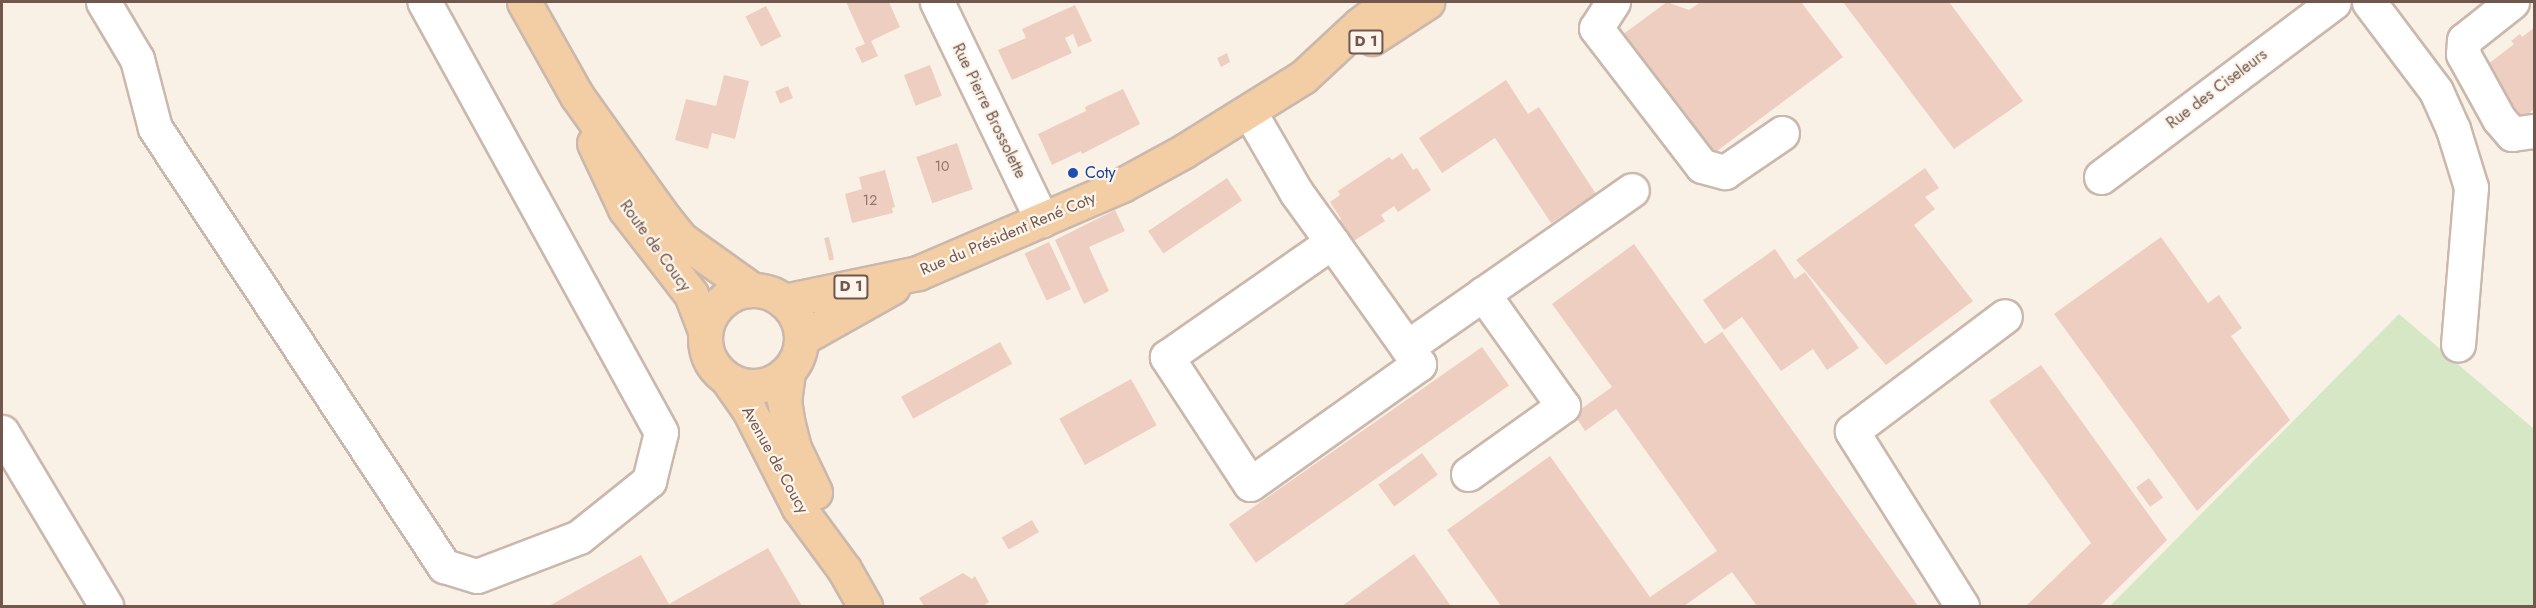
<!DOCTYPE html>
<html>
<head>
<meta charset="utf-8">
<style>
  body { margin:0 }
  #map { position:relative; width:2536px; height:608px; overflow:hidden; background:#faf1e6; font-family:Jost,sans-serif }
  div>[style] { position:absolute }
  .green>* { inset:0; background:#d6e7c6 }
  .building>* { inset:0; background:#edcec0; transform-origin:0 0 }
  .roads { filter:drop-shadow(2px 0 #cbb8ad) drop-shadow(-2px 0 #cbb8ad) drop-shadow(0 2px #cbb8ad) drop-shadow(0 -2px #cbb8ad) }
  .minor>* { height:33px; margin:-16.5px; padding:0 16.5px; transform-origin:16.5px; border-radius:16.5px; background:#fff }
  .major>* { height:33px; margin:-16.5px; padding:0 16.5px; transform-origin:16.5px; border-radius:16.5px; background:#f3cea4 }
  .major>.ring { margin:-16.5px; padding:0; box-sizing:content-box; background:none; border:33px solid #f3cea4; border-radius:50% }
  .dots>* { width:16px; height:16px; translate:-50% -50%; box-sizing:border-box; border:3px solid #fdf5ec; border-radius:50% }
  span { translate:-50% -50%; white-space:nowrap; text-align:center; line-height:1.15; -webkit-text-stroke:4.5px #fdf5ec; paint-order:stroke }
  .number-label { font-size:14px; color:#90756a }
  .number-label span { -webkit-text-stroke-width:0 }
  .shield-label span { padding:2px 4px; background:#fdf5ec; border:2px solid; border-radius:4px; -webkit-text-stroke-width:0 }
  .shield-label { font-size:15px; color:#71574d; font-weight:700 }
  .street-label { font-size:16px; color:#71574d }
  .transit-label { font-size:16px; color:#164399 }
  .left { translate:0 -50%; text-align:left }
  .frame { position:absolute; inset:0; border:3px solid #71574d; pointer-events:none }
</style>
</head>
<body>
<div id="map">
  <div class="green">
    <div style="clip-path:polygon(2399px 314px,2534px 429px,2534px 606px,2110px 606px)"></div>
  </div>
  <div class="building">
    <div style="clip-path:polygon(846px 2px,889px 2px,900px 27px,871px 41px,878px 56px,862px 63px,855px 48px,865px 44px)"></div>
    <div style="clip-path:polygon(1667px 2px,1689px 10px,1701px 2px,1801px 2px,1843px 57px,1709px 157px,1611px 43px)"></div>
    <div style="clip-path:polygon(1843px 2px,1949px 2px,2023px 101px,1954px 149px)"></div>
    <div style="clip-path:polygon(1075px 5px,1092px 41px,1078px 47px,1073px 34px,1065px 38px,1072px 53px,1012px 80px,998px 50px,1026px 38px,1022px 29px)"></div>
    <div style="left:766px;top:6px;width:34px;height:23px;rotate:63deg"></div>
    <div style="clip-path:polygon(2534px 28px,2534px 109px,2523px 119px,2483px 68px,2514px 44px,2511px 41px,2520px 34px,2522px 37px)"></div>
    <div style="clip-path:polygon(1227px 53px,1230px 62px,1221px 67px,1217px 58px)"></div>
    <div style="left:930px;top:65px;width:33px;height:28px;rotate:69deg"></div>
    <div style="clip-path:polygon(724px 75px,749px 81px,735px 139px,712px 133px,708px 149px,675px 140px,686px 99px,716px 106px)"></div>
    <div style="clip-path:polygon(1506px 80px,1528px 114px,1539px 107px,1596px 194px,1551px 223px,1495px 138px,1442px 173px,1419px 138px)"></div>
    <div style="left:788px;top:86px;width:13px;height:14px;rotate:67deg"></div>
    <div style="clip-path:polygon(1123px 89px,1140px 124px,1082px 154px,1081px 151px,1052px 165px,1038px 134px,1086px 111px,1085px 107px)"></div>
    <div style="left:957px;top:143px;width:49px;height:43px;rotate:71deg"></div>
    <div style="clip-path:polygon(1402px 153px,1413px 170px,1417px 168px,1431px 190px,1398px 212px,1394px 206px,1381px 215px,1385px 221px,1352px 242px,1338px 221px,1341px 219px,1330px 202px,1340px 195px,1338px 191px,1389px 157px,1392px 160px)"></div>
    <div style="clip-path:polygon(1925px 168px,1939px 188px,1925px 197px,1935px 209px,1914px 225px,1973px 301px,1886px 365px,1796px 260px)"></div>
    <div style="clip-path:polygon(885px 170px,895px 207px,892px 208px,893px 213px,852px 223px,845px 194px,862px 189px,859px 177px)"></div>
    <div style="left:1227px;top:178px;width:27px;height:95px;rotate:56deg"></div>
    <div style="clip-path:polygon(1115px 210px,1125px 231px,1089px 247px,1109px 291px,1084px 304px,1055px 240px)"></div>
    <div style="left:829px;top:237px;width:23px;height:5px;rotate:77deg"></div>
    <div style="clip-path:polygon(2161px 237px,2208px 303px,2219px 295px,2242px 328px,2231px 336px,2290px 420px,2197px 511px,2054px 314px)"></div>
    <div style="left:1049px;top:242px;width:52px;height:27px;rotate:65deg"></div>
    <div style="clip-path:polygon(1634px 244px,1705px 344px,1722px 332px,1918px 606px,1757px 606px,1732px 572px,1684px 606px,1501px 606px,1447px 530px,1550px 456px,1650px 597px,1717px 551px,1616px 409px,1585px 431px,1574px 414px,1612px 387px,1552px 304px)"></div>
    <div style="clip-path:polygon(1775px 249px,1795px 279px,1805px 272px,1859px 348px,1827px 370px,1813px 349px,1781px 371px,1742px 317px,1724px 330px,1703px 300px)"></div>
    <div style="left:1000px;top:342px;width:25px;height:113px;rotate:61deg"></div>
    <div style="left:1482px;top:347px;width:47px;height:309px;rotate:55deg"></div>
    <div style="clip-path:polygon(2041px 365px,2167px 540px,2100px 606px,2026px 606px,2091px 543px,1989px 401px)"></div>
    <div style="left:1131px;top:379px;width:53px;height:82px;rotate:61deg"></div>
    <div style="left:1422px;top:453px;width:27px;height:54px;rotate:54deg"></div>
    <div style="left:2149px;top:478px;width:24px;height:16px;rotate:54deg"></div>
    <div style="left:1032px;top:520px;width:14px;height:35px;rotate:60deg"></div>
    <div style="clip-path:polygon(768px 548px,802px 606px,549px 606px,641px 555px,669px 604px)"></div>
    <div style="clip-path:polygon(1414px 554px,1451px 606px,1342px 606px)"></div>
    <div style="clip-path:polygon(963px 573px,972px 579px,975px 576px,989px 602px,983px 606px,924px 606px,919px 598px)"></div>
  </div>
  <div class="roads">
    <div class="minor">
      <div style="left:103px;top:2px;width:66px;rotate:59.2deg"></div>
      <div style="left:137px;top:59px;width:71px;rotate:75.4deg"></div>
      <div style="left:155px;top:128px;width:525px;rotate:56.58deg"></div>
      <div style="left:444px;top:566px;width:34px;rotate:17deg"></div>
      <div style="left:477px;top:576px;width:109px;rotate:-20.9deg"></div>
      <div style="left:579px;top:537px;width:90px;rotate:-38.7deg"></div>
      <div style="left:649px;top:481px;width:50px;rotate:-76.2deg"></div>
      <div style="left:661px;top:432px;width:491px;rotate:-118.8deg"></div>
      <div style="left:937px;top:2px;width:242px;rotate:64.3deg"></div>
      <div style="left:1613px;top:2px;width:31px;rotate:123deg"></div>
      <div style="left:1596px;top:28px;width:174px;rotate:52.5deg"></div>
      <div style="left:1702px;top:166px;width:24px;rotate:15deg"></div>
      <div style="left:1725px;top:172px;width:69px;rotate:-34.4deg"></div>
      <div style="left:2369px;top:2px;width:111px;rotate:53deg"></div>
      <div style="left:2436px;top:91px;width:42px;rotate:65.9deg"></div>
      <div style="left:2453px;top:129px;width:61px;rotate:72.8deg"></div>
      <div style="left:2471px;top:187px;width:158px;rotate:94.7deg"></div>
      <div style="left:2512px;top:2px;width:61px;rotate:141.6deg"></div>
      <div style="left:2464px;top:40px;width:14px;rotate:94deg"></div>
      <div style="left:2463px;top:54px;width:74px;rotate:61deg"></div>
      <div style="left:2499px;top:119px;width:20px;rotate:49deg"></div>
      <div style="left:2512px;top:134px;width:22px;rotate:-8deg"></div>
      <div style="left:1249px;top:111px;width:94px;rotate:59.9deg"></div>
      <div style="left:1296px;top:192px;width:62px;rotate:54.2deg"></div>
      <div style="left:1332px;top:242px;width:129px;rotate:54.5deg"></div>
      <div style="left:1407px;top:347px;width:21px;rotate:55deg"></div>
      <div style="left:1419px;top:364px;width:207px;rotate:144.6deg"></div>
      <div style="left:1250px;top:484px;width:152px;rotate:-123.2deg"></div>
      <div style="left:1167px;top:357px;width:201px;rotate:-34.9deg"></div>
      <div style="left:2101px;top:177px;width:291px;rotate:-36.9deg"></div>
      <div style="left:1407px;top:347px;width:274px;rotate:-34.9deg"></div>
      <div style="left:2px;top:432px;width:203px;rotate:59.1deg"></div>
      <div style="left:1468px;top:474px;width:117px;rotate:-35.6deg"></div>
      <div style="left:1563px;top:406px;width:138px;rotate:-125.5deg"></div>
      <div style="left:1962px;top:606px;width:207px;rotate:-122.2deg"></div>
      <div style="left:1852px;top:431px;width:191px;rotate:-36.9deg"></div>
    </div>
    <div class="major">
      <div style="left:524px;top:2px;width:108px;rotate:60.6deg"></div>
      <div style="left:577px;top:96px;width:150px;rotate:54.5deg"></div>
      <div style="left:664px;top:218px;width:27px;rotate:51deg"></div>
      <div style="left:681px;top:239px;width:86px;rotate:35.5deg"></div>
      <div style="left:1372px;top:38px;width:66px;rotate:-33.2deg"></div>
      <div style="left:594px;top:143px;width:73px;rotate:64.8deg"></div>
      <div style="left:625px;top:209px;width:108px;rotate:52.2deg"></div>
      <div style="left:691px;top:294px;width:40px;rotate:69deg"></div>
      <div class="ring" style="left:705px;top:290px;width:63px;height:63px"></div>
      <div style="left:784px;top:301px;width:137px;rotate:-11.8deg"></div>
      <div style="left:918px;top:273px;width:222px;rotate:-23.3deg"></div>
      <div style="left:1122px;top:185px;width:71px;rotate:-28.7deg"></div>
      <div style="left:1184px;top:151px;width:140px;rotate:-31.9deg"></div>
      <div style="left:1303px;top:77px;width:76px;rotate:-42.9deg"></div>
      <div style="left:1359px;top:25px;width:39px;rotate:-37deg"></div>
      <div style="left:802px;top:338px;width:104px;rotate:-29.3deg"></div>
      <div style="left:788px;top:373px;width:27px;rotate:98deg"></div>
      <div style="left:784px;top:400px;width:20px;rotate:81deg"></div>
      <div style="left:787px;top:420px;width:29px;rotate:76deg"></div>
      <div style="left:794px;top:448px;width:49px;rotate:64.5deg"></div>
      <div style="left:728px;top:380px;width:37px;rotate:55deg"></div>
      <div style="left:749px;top:410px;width:110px;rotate:63deg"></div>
      <div style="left:799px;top:508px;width:76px;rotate:53.6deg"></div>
      <div style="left:844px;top:569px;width:43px;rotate:60.4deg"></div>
    </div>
  </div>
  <div class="dots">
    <div style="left:1073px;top:173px;background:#1a4fb4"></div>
  </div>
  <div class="number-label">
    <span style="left:942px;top:166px">10</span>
    <span style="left:870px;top:200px">12</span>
  </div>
  <div class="shield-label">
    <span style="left:1366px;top:42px">D 1</span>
    <span style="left:851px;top:287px">D 1</span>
  </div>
  <div class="street-label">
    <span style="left:2217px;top:89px;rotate:-37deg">Rue des Ciseleurs</span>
    <span style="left:989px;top:111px;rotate:64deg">Rue Pierre Brossolette</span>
    <span style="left:1008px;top:234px;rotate:-23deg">Rue du Président René Coty</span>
    <span style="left:655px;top:246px;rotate:54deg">Route de Coucy</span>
    <span style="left:775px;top:460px;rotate:61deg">Avenue de Coucy</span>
  </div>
  <div class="transit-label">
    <span class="left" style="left:1085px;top:173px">Coty</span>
  </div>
  <div class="frame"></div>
</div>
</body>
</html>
